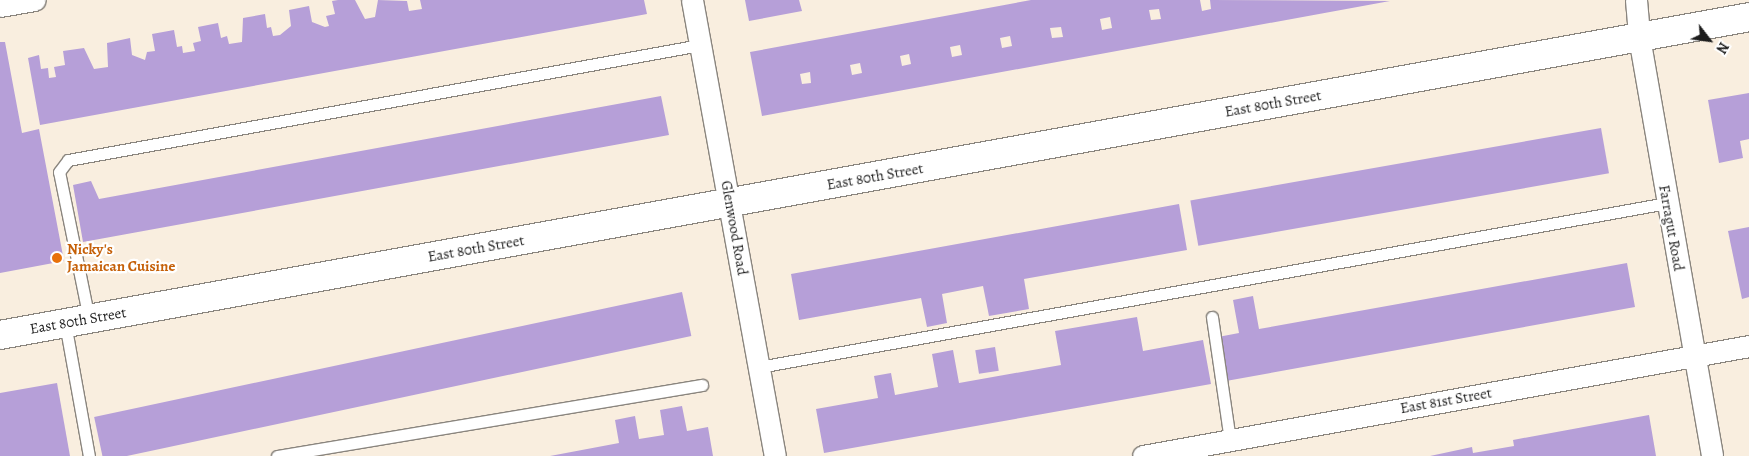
<!DOCTYPE html>
<html>
<head>
<meta charset="utf-8">
<style>
  body { margin:0 }
  #map { position:relative; width:1749px; height:456px; overflow:hidden; background:#f9eedf; font-family:Alegreya,serif }
  div>[style] { position:absolute }
  .building>* { inset:0; background:#b69fd8; transform-origin:0 0 }
  .roads { filter:drop-shadow(1px 0 #8a857e) drop-shadow(-1px 0 #8a857e) drop-shadow(0 1px #8a857e) drop-shadow(0 -1px #8a857e) }
  .lane>* { height:11px; margin:-5.5px; padding:0 5.5px; transform-origin:5.5px; border-radius:5.5px; background:#fff }
  .street>* { height:21px; margin:-10.5px; padding:0 10.5px; transform-origin:10.5px; border-radius:10.5px; background:#fff }
  .secondary>* { height:28px; margin:-14px; padding:0 14px; transform-origin:14px; border-radius:14px; background:#fff }
  .dots>* { width:14px; height:14px; translate:-50% -50%; box-sizing:border-box; border:2px solid #fff; border-radius:50% }
  span { translate:-50% -50%; white-space:nowrap; text-align:center; line-height:1.15; -webkit-text-stroke:4.5px #fff; paint-order:stroke }
  .street-label { font-size:15px; color:#1c1c1c }
  .food-label { font-size:15px; color:#c56008; font-weight:700 }
  .left { translate:0 -50%; text-align:left }
  .north { position:absolute; left:1684px; top:15px; width:50px; height:50px; -webkit-text-stroke:4px #fff; paint-order:stroke; rotate:120deg; font-size:14px; font-weight:700; line-height:20px; text-align:center; color:#1c1c1c }
  .north::after { content:''; display:block; margin:auto; width:18px; height:22px; background:#1c1c1c; clip-path:polygon(50% 0,100% 100%,50% 72%,0 100%) }
</style>
</head>
<body>
<div id="map">
  <div class="building">
    <div style="clip-path:polygon(338px 0,355px 0,365px 19px,375px 17px,378px 0,407px 1px,409px 11px,422px 9px,420px 0,644px 0,647px 14px,40px 125px,28px 58px,39px 55px,41px 69px,48px 68px,49px 78px,56px 77px,54px 67px,65px 65px,63px 51px,84px 48px,94px 69px,108px 67px,107px 43px,130px 38px,132px 55px,145px 60px,147px 52px,155px 51px,152px 34px,174px 30px,177px 47px,182px 46px,183px 53px,195px 51px,193px 43px,201px 41px,198px 27px,218px 23px,221px 38px,227px 36px,229px 44px,242px 42px,243px 18px,265px 14px,267px 28px,271px 27px,273px 36px,280px 35px,291px 26px,289px 10px,309px 6px,312px 22px,325px 27px,329px 26px,326px 16px,335px 14px,332px 1px)"></div>
    <div style="clip-path:polygon(745px 0,799px 0,802px 11px,749px 21px)"></div>
    <div style="clip-path:polygon(evenodd,1031px 0,1200px 0,1202px 11px,1211px 9px,1210px 0,1390px 1px,762px 116px,750px 52px,1031px 0,1159px 9px,1161px 19px,1151px 20px,1149px 10px,1159px 9px,1031px 0,1110px 17px,1112px 28px,1102px 30px,1100px 19px,1110px 17px,1031px 0,1061px 27px,1063px 37px,1052px 38px,1050px 28px,1061px 27px,1031px 0,1010px 36px,1012px 46px,1002px 48px,1000px 38px,1010px 36px,1031px 0,960px 45px,962px 55px,952px 57px,950px 47px,960px 45px,1031px 0,909px 54px,911px 64px,902px 66px,900px 56px,909px 54px,1031px 0,860px 63px,862px 73px,852px 75px,850px 65px,860px 63px,1031px 0,810px 72px,811px 83px,802px 84px,800px 74px,810px 72px)"></div>
    <div style="clip-path:polygon(0 42px,5px 42px,22px 133px,39px 129px,64px 261px,0 273px)"></div>
    <div style="clip-path:polygon(1749px 93px,1749px 139px,1740px 141px,1743px 158px,1719px 163px,1708px 100px)"></div>
    <div style="clip-path:polygon(661px 96px,669px 135px,83px 242px,73px 185px,91px 181px,99px 199px)"></div>
    <div style="left:1601px;top:128px;width:46px;height:417px;rotate:80deg"></div>
    <div style="clip-path:polygon(1179px 204px,1187px 250px,1024px 279px,1029px 309px,989px 316px,983px 286px,942px 294px,947px 323px,927px 327px,921px 298px,799px 320px,791px 274px)"></div>
    <div style="clip-path:polygon(1749px 227px,1749px 297px,1742px 299px,1728px 231px)"></div>
    <div style="clip-path:polygon(1627px 263px,1635px 307px,1226px 381px,1218px 337px,1239px 333px,1233px 300px,1253px 296px,1259px 329px)"></div>
    <div style="left:682px;top:292px;width:45px;height:601px;rotate:78deg"></div>
    <div style="clip-path:polygon(1137px 317px,1143px 351px,1203px 340px,1211px 384px,824px 453px,816px 409px,878px 398px,874px 376px,891px 373px,895px 395px,938px 387px,932px 354px,953px 350px,959px 383px,1061px 365px,1055px 331px)"></div>
    <div style="left:995px;top:347px;width:24px;height:20px;rotate:81deg"></div>
    <div style="clip-path:polygon(57px 383px,70px 456px,0 456px,0 393px)"></div>
    <div style="clip-path:polygon(682px 406px,687px 431px,708px 427px,713px 456px,550px 456px,619px 443px,615px 420px,635px 416px,639px 439px,664px 435px,660px 410px)"></div>
    <div style="clip-path:polygon(1649px 415px,1656px 456px,1430px 456px,1472px 447px,1473px 453px,1514px 446px,1513px 440px)"></div>
  </div>
  <div class="roads">
    <div class="lane">
      <div style="left:1212px;top:317px;width:124px;rotate:81.7deg"></div>
      <div style="left:89px;top:319px;width:150px;rotate:-101.5deg"></div>
      <div style="left:59px;top:172px;width:15px;rotate:-53deg"></div>
      <div style="left:68px;top:160px;width:642px;rotate:-10.31deg"></div>
      <div style="left:65px;top:323px;width:135px;rotate:79.8deg"></div>
      <div style="left:759px;top:367px;width:923px;rotate:-10.24deg"></div>
      <div style="left:277px;top:456px;width:431px;rotate:-9.5deg"></div>
    </div>
    <div class="street">
      <div style="left:692px;top:0;width:463px;rotate:79.7deg"></div>
      <div style="left:1636px;top:0;width:37px;rotate:85deg"></div>
      <div style="left:1639px;top:37px;width:425px;rotate:80.1deg"></div>
      <div style="left:0;top:6px;width:35px;rotate:-10deg"></div>
      <div style="left:1143px;top:456px;width:616px;rotate:-10.29deg"></div>
    </div>
    <div class="secondary">
      <div style="left:0;top:335px;width:1778px;rotate:-10.3deg"></div>
    </div>
  </div>
  <div class="dots">
    <div style="left:57px;top:258px;background:#e8710a"></div>
  </div>
  <div class="street-label">
    <span style="left:1273px;top:104px;rotate:-10deg">East 80th Street</span>
    <span style="left:875px;top:177px;rotate:-10deg">East 80th Street</span>
    <span style="left:734px;top:228px;rotate:80deg">Glenwood Road</span>
    <span style="left:1671px;top:228px;rotate:80deg">Farragut Road</span>
    <span style="left:476px;top:249px;rotate:-10deg">East 80th Street</span>
    <span style="left:78px;top:321px;rotate:-10deg">East 80th Street</span>
    <span style="left:1446px;top:401px;rotate:-10deg">East 81st Street</span>
  </div>
  <div class="food-label">
    <span class="left" style="left:67px;top:258px">Nicky's<br>Jamaican Cuisine</span>
  </div>
  <div class="north">N</div>
</div>
</body>
</html>
